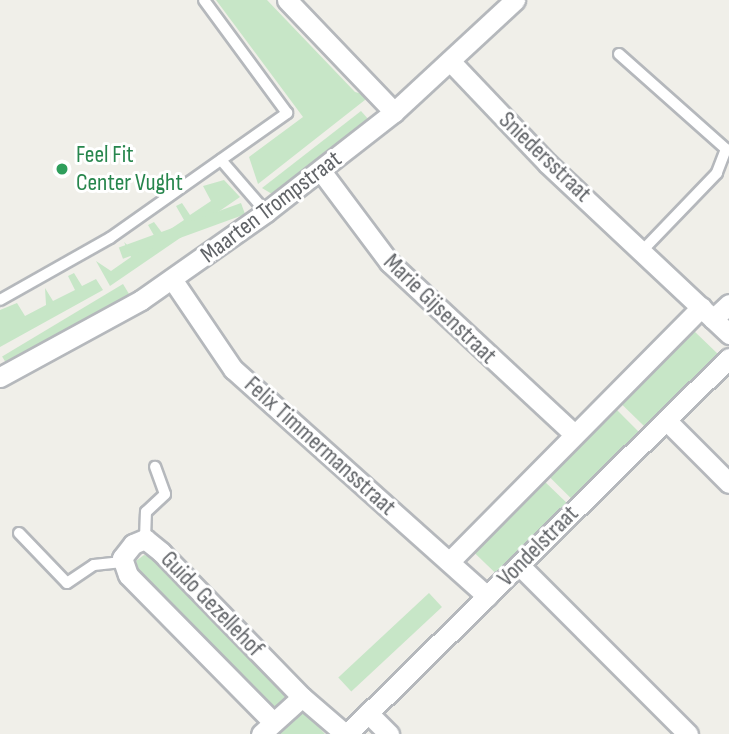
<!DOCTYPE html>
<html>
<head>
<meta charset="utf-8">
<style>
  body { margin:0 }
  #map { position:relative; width:729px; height:734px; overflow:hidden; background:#f0efe9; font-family:"Sofia Sans Condensed",sans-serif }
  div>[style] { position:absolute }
  .green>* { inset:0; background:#c7e6c7; transform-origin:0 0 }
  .roads { filter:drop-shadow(2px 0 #b5b8bc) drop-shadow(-2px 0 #b5b8bc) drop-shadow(0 2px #b5b8bc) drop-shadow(0 -2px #b5b8bc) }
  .service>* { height:10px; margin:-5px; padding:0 5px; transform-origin:5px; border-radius:5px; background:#fff }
  .minor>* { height:19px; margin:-9.5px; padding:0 9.5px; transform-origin:9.5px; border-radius:9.5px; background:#fff }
  .dots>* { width:19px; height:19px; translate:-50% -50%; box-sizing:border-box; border:4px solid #fff; border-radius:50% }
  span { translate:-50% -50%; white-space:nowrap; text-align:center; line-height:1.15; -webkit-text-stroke:6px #fff; paint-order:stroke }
  .leisure-label { font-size:24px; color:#27864d }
  .left { translate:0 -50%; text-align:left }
  .street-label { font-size:24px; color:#606367 }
</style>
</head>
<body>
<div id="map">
  <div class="green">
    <div style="clip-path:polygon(216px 0,267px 0,355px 92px,370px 96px,258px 184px,249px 157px,303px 117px)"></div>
    <div style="clip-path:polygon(361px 111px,369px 120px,320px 158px,272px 194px,262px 188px)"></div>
    <div style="clip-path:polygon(224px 180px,240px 197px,110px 286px,96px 261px,111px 271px,131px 257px,124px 242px,136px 253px,156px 239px,148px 225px,154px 222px,163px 234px,184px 220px,176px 206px,182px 203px,190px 215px,211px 201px,203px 186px)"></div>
    <div style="left:241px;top:203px;width:12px;height:130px;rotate:70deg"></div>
    <div style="clip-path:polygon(74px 273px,82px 286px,96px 279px,103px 290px,0 347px,0 310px,17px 303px,25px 316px,46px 305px,45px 288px,53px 301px,75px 290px,68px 276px)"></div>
    <div style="left:123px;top:284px;width:12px;height:141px;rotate:59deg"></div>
    <div style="left:693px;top:330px;width:35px;height:103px;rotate:44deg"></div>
    <div style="left:614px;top:407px;width:37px;height:95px;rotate:45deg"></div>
    <div style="left:541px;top:478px;width:36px;height:100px;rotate:44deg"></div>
    <div style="clip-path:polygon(144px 555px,155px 558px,287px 691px,282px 704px,272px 709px,139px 573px,136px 561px)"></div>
    <div style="left:429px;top:593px;width:19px;height:124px;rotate:47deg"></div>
    <div style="clip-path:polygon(305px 712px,325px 734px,274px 734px,297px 714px)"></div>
  </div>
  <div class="roads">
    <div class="service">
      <div style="left:619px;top:54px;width:143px;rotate:41.6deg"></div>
      <div style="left:726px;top:149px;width:26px;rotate:111deg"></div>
      <div style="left:717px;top:173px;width:107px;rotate:133.9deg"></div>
      <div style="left:221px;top:160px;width:69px;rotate:49.1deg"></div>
      <div style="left:0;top:300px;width:126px;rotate:-29.4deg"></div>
      <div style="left:110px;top:238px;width:217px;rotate:-35.2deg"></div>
      <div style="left:287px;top:113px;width:140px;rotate:-126.3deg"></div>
      <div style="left:19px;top:533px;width:69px;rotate:46.2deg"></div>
      <div style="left:67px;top:583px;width:32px;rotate:-34deg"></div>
      <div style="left:94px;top:565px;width:28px;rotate:-6deg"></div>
      <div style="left:145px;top:539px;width:27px;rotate:-88deg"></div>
      <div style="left:146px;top:512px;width:26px;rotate:-43deg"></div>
      <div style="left:165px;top:494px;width:29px;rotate:-110deg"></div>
    </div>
    <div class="minor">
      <div style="left:287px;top:0;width:155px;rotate:46.3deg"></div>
      <div style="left:450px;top:61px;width:141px;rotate:46.4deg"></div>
      <div style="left:547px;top:163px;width:250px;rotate:43.2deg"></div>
      <div style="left:321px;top:171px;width:114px;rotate:53.2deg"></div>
      <div style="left:389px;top:262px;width:253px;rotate:42.9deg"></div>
      <div style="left:172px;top:279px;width:109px;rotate:55.9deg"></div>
      <div style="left:233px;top:369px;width:341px;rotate:41.8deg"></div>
      <div style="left:713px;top:319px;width:22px;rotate:-43deg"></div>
      <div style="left:0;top:377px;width:161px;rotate:-28.6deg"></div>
      <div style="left:141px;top:300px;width:153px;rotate:-35.1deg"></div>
      <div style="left:266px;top:212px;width:162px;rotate:-38deg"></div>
      <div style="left:394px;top:112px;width:165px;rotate:-42.8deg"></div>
      <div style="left:666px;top:420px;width:89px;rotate:45deg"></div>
      <div style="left:451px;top:560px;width:356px;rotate:-45.3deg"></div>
      <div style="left:519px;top:565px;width:239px;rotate:45deg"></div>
      <div style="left:368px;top:713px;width:30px;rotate:45deg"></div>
      <div style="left:273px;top:722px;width:206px;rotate:-134.6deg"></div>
      <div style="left:128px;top:575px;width:18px;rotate:-109deg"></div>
      <div style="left:122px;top:558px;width:18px;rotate:-52deg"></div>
      <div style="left:133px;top:544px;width:13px;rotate:-23deg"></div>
      <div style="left:145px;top:539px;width:21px;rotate:39deg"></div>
      <div style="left:161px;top:552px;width:202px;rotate:45.8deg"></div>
      <div style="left:261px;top:734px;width:55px;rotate:-42.1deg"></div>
      <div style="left:302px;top:697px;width:57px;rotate:40.7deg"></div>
      <div style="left:347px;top:734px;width:536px;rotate:-44.55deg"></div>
    </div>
  </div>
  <div class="dots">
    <div style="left:62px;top:169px;background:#2e9e5b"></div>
  </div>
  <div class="leisure-label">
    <span class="left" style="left:76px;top:169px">Feel Fit<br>Center Vught</span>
  </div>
  <div class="street-label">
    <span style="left:545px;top:157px;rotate:44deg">Sniedersstraat</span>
    <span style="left:271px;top:207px;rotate:-37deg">Maarten Trompstraat</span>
    <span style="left:440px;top:309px;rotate:44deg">Marie Gijsenstraat</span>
    <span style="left:320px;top:446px;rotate:42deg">Felix Timmermansstraat</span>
    <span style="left:538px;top:546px;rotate:-45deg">Vondelstraat</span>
    <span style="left:212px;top:604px;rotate:46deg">Guido Gezellehof</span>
  </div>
</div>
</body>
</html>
